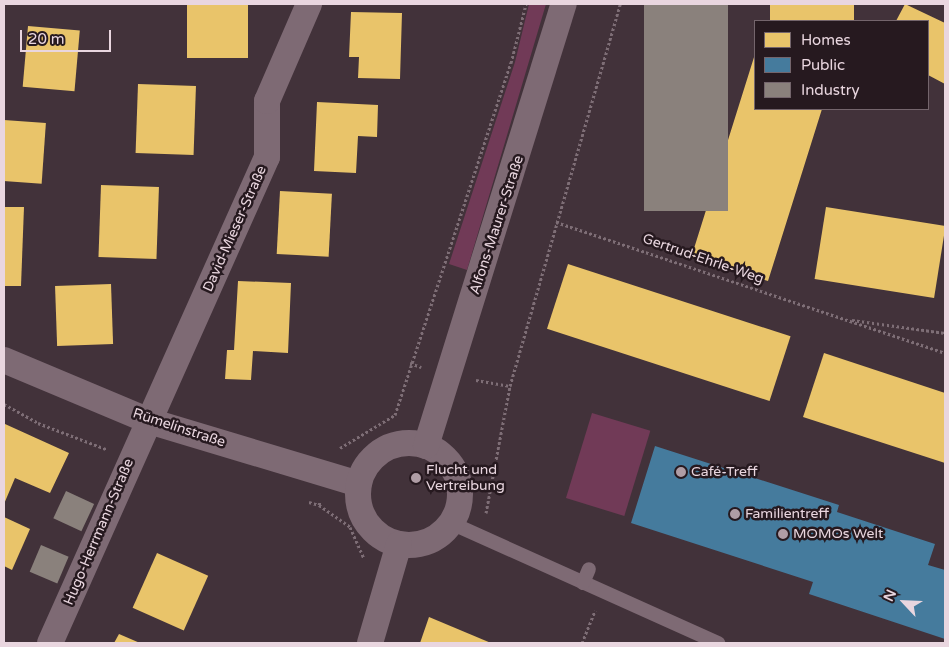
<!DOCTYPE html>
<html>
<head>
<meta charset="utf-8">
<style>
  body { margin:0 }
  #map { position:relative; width:949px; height:647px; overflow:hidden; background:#42323a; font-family:"Varela Round",sans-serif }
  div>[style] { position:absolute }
  .green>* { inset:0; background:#713a57; transform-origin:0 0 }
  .homes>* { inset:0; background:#e9c46a; transform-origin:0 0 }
  .public>* { inset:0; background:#457b9d }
  .industry>* { inset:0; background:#8a817c; transform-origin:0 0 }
  .path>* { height:3px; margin-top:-1.5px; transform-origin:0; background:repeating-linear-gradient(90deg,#7e6e76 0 2.5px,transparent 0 5px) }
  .service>* { height:14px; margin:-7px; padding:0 7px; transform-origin:7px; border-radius:7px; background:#7e6a74 }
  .minor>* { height:26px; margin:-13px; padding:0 13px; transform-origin:13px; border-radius:13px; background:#7e6a74 }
  .minor>.ring { margin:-13px; padding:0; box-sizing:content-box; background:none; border:26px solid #7e6a74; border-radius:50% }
  .dots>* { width:14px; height:14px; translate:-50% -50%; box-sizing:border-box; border:2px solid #26191f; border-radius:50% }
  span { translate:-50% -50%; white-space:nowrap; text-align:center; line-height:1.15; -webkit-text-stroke:5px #26191f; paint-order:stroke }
  .street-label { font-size:14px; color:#e9d6df }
  .poi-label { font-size:14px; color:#e9d6df }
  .left { translate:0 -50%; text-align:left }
  .frame { position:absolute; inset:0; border:5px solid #e9d6df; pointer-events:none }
  .legend { position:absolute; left:754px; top:20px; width:175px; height:90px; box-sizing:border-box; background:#26191f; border:1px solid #74656c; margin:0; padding:6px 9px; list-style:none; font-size:15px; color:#e9d6df }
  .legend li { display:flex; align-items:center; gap:10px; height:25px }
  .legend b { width:25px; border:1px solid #74656c }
  .north { position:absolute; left:879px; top:577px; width:50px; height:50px; -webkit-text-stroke:4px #26191f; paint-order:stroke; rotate:295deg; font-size:14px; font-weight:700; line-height:20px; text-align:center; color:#e9d6df }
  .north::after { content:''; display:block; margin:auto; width:18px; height:22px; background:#e9d6df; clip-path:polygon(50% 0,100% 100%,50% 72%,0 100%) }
  .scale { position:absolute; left:20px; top:30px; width:91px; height:22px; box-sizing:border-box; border:2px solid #e9d6df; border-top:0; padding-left:6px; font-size:15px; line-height:18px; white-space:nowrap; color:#e9d6df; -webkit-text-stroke:4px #26191f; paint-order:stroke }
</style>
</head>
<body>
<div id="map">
  <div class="green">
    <div style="clip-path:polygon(529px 4px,546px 4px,467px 270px,449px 264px,515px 62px)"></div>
    <div style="left:592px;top:413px;width:61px;height:89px;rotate:17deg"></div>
  </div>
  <div class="homes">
    <div style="left:187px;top:4px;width:61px;height:54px"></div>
    <div style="left:770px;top:4px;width:84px;height:18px"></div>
    <div style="clip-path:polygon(905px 4px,945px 23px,945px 84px,928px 75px,928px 21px,896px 21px)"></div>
    <div style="clip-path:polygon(351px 12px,402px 13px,400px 79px,358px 78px,359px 57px,349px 57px)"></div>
    <div style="left:28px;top:26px;width:52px;height:61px;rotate:5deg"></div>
    <div style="clip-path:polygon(755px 54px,755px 109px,822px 109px,768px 281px,691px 258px)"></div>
    <div style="left:138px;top:84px;width:58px;height:69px;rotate:2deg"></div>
    <div style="clip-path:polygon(317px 102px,378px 105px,377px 137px,358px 136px,356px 173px,314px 171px)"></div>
    <div style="left:4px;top:120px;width:42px;height:61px;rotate:4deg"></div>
    <div style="left:101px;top:185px;width:58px;height:72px;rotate:2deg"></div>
    <div style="left:280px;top:191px;width:52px;height:63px;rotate:3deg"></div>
    <div style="clip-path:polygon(4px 207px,24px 207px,21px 286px,4px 286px)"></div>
    <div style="left:826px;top:207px;width:121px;height:73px;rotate:9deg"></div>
    <div style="left:568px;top:264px;width:234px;height:68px;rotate:18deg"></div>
    <div style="clip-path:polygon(238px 281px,291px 283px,288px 353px,253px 351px,251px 380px,225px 379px,227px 350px,234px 350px)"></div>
    <div style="left:111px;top:284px;width:60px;height:56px;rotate:88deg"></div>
    <div style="clip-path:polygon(824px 353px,945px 393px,945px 463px,803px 417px)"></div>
    <div style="clip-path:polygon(5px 424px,69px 453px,50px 493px,15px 478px,4px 504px)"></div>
    <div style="clip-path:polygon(4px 517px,30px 529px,12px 570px,4px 566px)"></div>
    <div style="left:157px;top:553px;width:56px;height:60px;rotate:24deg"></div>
    <div style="clip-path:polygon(429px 617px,491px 643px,420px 643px)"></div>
    <div style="clip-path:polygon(119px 634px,140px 643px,114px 643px)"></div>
  </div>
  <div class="public">
    <div style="clip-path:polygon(655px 446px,839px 505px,837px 512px,935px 544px,928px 565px,945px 570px,945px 639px,809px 594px,813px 582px,631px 523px)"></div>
  </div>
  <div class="industry">
    <div style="left:644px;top:4px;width:84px;height:207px"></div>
    <div style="left:66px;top:491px;width:31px;height:30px;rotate:25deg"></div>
    <div style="left:41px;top:545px;width:30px;height:29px;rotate:23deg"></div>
  </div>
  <div class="path">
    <div style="left:556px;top:222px;width:410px;rotate:18.6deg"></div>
    <div style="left:852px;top:320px;width:94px;rotate:8deg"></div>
    <div style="left:410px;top:363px;width:12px;rotate:20deg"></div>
    <div style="left:476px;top:380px;width:35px;rotate:10deg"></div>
    <div style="left:4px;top:404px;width:39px;rotate:29deg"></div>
    <div style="left:38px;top:423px;width:73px;rotate:20.9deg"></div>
    <div style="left:340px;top:448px;width:64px;rotate:-31deg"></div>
    <div style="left:395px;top:415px;width:371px;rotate:-71.8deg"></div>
    <div style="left:511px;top:63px;width:61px;rotate:-75.7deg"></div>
    <div style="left:309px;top:502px;width:10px;rotate:17deg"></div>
    <div style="left:319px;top:505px;width:3px;rotate:-72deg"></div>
    <div style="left:319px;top:505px;width:38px;rotate:35deg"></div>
    <div style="left:350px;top:527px;width:34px;rotate:66deg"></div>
    <div style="left:486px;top:513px;width:129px;rotate:-79.3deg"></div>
    <div style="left:510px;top:386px;width:398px;rotate:-73.9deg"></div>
    <div style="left:430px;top:540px;width:10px;rotate:24deg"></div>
    <div style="left:582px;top:643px;width:35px;rotate:-68deg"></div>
  </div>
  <div class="service">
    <div style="left:451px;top:523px;width:293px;rotate:24.2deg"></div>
    <div style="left:583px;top:583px;width:15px;rotate:-67deg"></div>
  </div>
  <div class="minor">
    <div style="left:4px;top:360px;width:157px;rotate:22.8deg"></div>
    <div style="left:149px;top:421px;width:219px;rotate:16.7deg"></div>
    <div class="ring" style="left:358px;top:443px;width:76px;height:76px"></div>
    <div style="left:426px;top:446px;width:463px;rotate:-72.7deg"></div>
    <div style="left:50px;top:643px;width:532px;rotate:-65.94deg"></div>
    <div style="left:267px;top:157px;width:56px;rotate:-90deg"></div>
    <div style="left:267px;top:101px;width:106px;rotate:-66.6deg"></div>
    <div style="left:370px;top:643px;width:103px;rotate:-73.7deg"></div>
  </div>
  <div class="dots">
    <div style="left:681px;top:472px;background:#af9da5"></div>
    <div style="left:416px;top:478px;background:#af9da5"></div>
    <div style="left:735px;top:514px;background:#af9da5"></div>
    <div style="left:783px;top:534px;background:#af9da5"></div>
  </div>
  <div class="street-label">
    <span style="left:497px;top:225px;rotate:-72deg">Alfons-Maurer-Straße</span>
    <span style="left:235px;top:229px;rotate:-66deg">David-Mieser-Straße</span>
    <span style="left:703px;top:259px;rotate:19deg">Gertrud-Ehrle-Weg</span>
    <span style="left:179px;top:428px;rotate:18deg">Rümelinstraße</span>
    <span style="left:99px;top:532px;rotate:-67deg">Hugo-Herrmann-Straße</span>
  </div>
  <div class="poi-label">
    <span class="left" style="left:426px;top:478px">Flucht und<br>Vertreibung</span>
    <span class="left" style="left:691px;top:472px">Café-Treff</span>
    <span class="left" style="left:745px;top:514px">Familientreff</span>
    <span class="left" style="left:793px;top:534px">MOMOs Welt</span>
  </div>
  <div class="frame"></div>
  <ul class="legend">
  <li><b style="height:14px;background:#e9c46a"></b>Homes</li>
  <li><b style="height:14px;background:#457b9d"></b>Public</li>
  <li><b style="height:14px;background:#8a817c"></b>Industry</li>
  </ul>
  <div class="north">N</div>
  <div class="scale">20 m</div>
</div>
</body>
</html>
